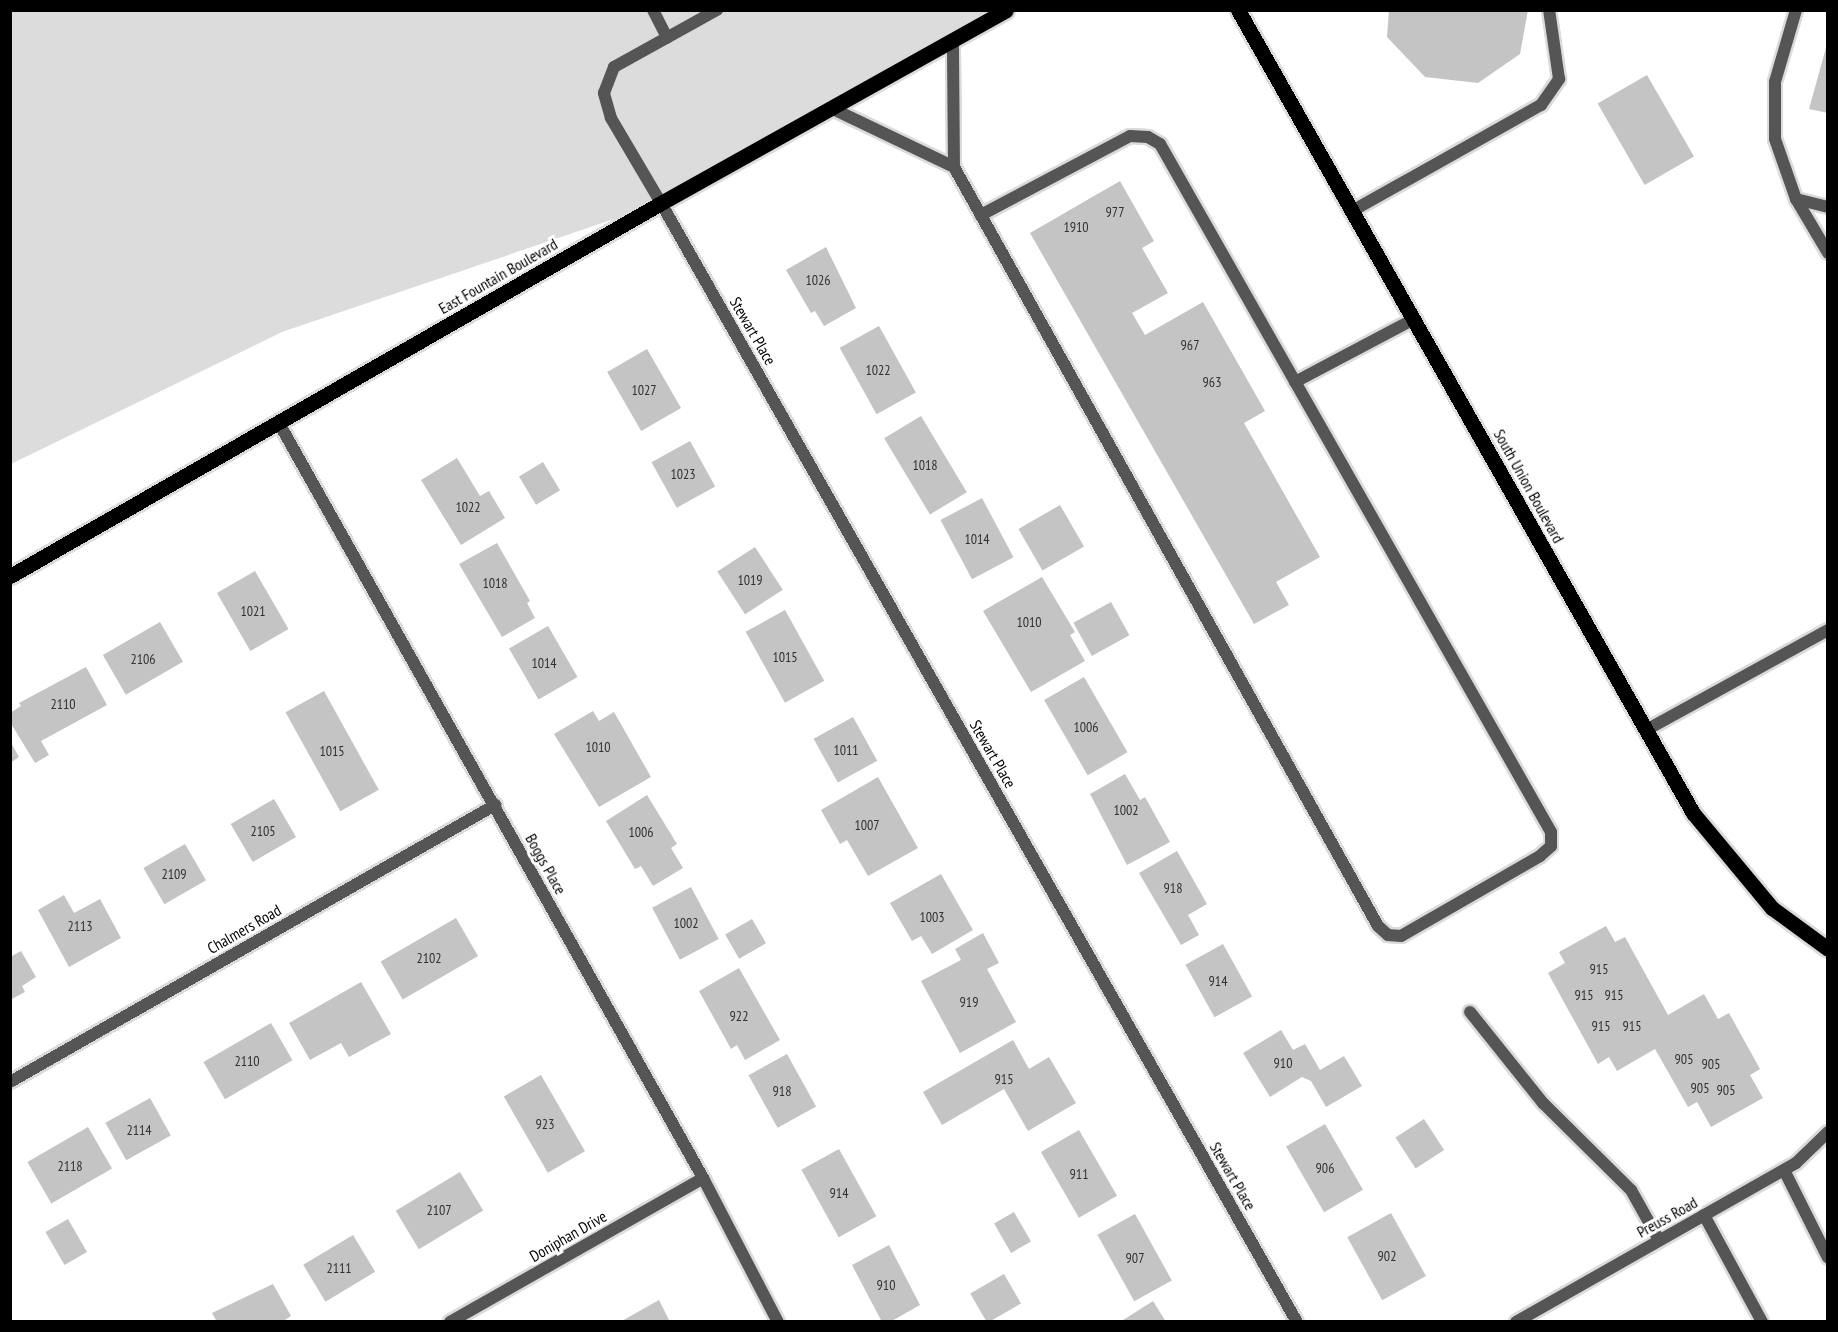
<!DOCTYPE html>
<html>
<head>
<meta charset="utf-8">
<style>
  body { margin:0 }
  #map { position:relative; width:1838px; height:1332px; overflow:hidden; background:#fff; font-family:"PT Sans Narrow",sans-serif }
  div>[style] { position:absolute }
  .green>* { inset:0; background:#dcdcdc }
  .building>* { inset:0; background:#c4c4c4; transform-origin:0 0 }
  .roads { filter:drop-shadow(2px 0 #dbdbdb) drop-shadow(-2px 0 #dbdbdb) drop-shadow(0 2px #dbdbdb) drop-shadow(0 -2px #dbdbdb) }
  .lane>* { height:12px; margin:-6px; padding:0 6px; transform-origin:6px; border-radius:6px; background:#555 }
  .street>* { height:12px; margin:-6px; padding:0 6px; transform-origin:6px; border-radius:6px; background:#555 }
  .primary>* { height:15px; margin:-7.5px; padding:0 7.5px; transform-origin:7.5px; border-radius:7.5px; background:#000 }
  span { translate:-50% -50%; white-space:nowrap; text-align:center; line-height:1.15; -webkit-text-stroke:6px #fff; paint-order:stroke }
  .number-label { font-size:14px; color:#313131 }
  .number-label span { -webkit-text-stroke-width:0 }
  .street-label { font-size:16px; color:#000 }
  .frame { position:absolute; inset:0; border:12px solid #000; pointer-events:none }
</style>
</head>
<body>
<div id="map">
  <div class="green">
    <div style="clip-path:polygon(11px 11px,1006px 11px,661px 203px,282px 332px,11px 464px)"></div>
  </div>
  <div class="building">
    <div style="clip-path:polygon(1389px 10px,1528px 10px,1520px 54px,1478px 83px,1425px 77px,1387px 37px)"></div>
    <div style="clip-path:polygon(1827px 44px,1828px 44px,1828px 113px,1809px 109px)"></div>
    <div style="left:1647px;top:75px;width:94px;height:57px;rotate:60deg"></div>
    <div style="clip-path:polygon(1120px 181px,1154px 241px,1142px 248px,1168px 293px,1132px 313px,1145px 335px,1203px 302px,1265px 411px,1244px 423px,1320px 557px,1276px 582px,1289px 605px,1254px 624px,1030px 233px)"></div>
    <div style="clip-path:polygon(826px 247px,856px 308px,824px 326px,815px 311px,811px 313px,786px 270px)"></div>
    <div style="left:879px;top:326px;width:76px;height:45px;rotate:61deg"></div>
    <div style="left:647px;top:349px;width:68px;height:46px;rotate:60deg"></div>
    <div style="left:921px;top:416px;width:89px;height:43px;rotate:59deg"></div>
    <div style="left:690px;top:441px;width:52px;height:44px;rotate:61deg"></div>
    <div style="clip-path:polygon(457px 458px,480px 496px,489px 491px,505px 518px,461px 545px,421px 480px)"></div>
    <div style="left:543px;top:462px;width:33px;height:28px;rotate:59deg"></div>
    <div style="left:982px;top:498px;width:67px;height:47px;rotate:62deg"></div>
    <div style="left:1060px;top:505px;width:48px;height:48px;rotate:60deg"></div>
    <div style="clip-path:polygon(497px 543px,530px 601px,527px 603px,535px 618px,502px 637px,459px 564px)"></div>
    <div style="left:755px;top:547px;width:51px;height:45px;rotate:57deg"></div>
    <div style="left:255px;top:571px;width:67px;height:44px;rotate:60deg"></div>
    <div style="clip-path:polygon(1042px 577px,1075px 632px,1070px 635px,1085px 661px,1031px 692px,983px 611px)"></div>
    <div style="left:1111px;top:602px;width:38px;height:43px;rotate:61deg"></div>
    <div style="left:785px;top:610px;width:81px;height:45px;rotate:61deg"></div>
    <div style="left:160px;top:622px;width:46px;height:66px;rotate:60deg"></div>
    <div style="left:548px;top:626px;width:59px;height:45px;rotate:60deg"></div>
    <div style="clip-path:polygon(86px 667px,107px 705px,41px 741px,49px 755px,35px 763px,10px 722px,10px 713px,21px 706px,19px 703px)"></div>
    <div style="left:1084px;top:677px;width:87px;height:46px;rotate:60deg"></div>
    <div style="left:324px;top:691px;width:113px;height:44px;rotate:61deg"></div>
    <div style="clip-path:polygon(593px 711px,599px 721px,614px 712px,651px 777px,599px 807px,554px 734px)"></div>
    <div style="left:853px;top:717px;width:50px;height:45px;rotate:61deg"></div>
    <div style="clip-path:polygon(10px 741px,19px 757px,10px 763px)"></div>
    <div style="clip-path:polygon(1125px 774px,1140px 800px,1145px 797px,1170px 842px,1127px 865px,1090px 794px)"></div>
    <div style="clip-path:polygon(878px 777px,918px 848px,868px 876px,847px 840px,840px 844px,821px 810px)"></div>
    <div style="clip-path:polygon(647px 795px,677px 844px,671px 848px,683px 868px,653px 886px,641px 866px,635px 869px,606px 821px)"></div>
    <div style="left:274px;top:799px;width:44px;height:50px;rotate:60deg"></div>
    <div style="left:185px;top:844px;width:42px;height:48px;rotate:60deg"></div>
    <div style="clip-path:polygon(1177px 851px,1207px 904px,1188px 915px,1199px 935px,1181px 945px,1139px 873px)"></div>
    <div style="clip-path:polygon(941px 874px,973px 930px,932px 954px,921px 936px,912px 941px,890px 903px)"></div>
    <div style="left:691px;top:887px;width:59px;height:44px;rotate:62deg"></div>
    <div style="clip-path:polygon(64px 895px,74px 913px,100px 899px,121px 938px,69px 967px,38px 910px)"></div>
    <div style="left:456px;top:918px;width:44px;height:87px;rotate:60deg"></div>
    <div style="left:752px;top:919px;width:28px;height:31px;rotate:60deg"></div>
    <div style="clip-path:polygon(1606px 926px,1615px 942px,1625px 937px,1668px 1015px,1704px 994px,1718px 1019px,1729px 1013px,1760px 1069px,1750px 1075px,1763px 1098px,1711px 1127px,1697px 1102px,1688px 1107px,1655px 1049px,1617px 1071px,1609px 1057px,1598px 1064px,1548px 973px,1565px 963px,1559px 952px)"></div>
    <div style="clip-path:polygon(983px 933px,999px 963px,987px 969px,1016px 1022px,960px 1053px,921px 981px,961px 960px,955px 949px)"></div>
    <div style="left:1223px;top:944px;width:60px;height:43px;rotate:61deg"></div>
    <div style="clip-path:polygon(21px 951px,36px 977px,22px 986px,25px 992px,10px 1000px,10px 957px)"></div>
    <div style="clip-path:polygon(739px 968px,780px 1040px,745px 1060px,737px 1045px,731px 1049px,699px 991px)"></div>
    <div style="clip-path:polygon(361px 982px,391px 1034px,349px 1057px,341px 1043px,310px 1060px,289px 1023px)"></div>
    <div style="left:271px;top:1023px;width:43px;height:78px;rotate:60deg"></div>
    <div style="clip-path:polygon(1281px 1030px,1293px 1050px,1305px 1044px,1320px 1070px,1344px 1056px,1362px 1086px,1326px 1107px,1311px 1081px,1302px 1077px,1270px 1097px,1243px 1053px)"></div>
    <div style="clip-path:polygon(1013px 1040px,1029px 1069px,1049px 1057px,1076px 1103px,1028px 1131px,1004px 1089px,942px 1125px,923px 1092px)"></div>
    <div style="left:787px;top:1054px;width:60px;height:44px;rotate:61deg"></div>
    <div style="left:541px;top:1075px;width:88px;height:43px;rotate:60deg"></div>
    <div style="left:150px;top:1098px;width:43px;height:51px;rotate:61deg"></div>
    <div style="left:1424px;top:1119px;width:37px;height:34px;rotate:57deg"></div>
    <div style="left:1325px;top:1124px;width:76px;height:45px;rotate:60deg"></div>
    <div style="left:88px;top:1127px;width:48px;height:70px;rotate:60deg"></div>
    <div style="left:1079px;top:1130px;width:76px;height:44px;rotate:60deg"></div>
    <div style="left:839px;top:1149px;width:77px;height:43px;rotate:61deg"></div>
    <div style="left:460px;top:1172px;width:45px;height:75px;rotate:59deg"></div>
    <div style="left:1014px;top:1212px;width:34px;height:23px;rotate:60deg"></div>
    <div style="left:1391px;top:1213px;width:72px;height:50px;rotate:61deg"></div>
    <div style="left:1135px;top:1214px;width:76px;height:43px;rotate:61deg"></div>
    <div style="left:68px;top:1219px;width:38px;height:26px;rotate:60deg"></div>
    <div style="left:353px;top:1235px;width:43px;height:58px;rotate:59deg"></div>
    <div style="clip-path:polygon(889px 1245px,920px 1305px,890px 1322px,882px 1322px,852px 1265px)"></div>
    <div style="left:1004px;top:1274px;width:34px;height:39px;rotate:60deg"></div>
    <div style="clip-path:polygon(273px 1284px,291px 1316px,282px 1322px,217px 1322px,212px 1313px)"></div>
    <div style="clip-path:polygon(659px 1300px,670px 1322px,620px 1322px)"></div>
    <div style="clip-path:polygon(1153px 1301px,1166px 1322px,1120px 1322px)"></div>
  </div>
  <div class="roads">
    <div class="lane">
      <div style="left:653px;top:10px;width:31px;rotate:63deg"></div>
      <div style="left:1796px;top:10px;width:75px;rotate:106.3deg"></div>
      <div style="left:1775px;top:82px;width:57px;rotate:90deg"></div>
      <div style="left:1775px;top:139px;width:64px;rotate:70.7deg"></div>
      <div style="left:1796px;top:199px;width:63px;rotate:59.3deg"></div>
      <div style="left:831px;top:108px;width:136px;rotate:25.6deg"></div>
      <div style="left:954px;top:167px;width:127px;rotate:-90.5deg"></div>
      <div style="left:954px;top:167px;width:869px;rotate:60.81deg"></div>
      <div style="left:1378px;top:926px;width:13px;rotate:42deg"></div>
      <div style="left:1388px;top:935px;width:13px;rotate:4deg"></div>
      <div style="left:1401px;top:936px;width:160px;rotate:-29.9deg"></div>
      <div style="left:1540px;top:856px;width:15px;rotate:-42deg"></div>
      <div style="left:1551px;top:846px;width:14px;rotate:-90deg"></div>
      <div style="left:1551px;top:832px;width:791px;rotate:-119.61deg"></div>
      <div style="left:1160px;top:144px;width:14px;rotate:-150deg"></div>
      <div style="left:1148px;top:137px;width:18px;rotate:-177deg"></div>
      <div style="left:1130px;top:136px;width:169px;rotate:152.1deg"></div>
      <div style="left:1796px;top:199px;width:33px;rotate:14deg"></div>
      <div style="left:661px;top:203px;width:99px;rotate:-120.5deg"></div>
      <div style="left:611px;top:118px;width:26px;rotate:-106deg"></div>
      <div style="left:604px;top:93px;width:28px;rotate:-69deg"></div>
      <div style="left:614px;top:67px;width:118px;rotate:-29deg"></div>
      <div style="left:1352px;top:211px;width:217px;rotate:-29.3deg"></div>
      <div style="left:1541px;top:105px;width:32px;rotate:-55deg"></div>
      <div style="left:1559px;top:79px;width:70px;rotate:-98.2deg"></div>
      <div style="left:1295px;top:382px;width:135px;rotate:-27.9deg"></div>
      <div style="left:1646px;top:730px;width:208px;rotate:-28.8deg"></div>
      <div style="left:1470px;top:1012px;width:117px;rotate:51.3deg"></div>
      <div style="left:1543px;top:1103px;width:124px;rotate:44.7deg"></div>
      <div style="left:1631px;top:1190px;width:57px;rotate:60.8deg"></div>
      <div style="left:1784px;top:1170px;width:98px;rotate:63.4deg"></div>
      <div style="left:1704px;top:1215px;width:122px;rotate:61.5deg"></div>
    </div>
    <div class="street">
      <div style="left:661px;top:203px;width:1287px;rotate:60.39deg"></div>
      <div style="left:280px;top:425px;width:864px;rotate:60.67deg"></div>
      <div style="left:703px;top:1178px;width:162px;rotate:62.5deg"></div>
      <div style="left:10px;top:1082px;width:559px;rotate:-29.73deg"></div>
      <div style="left:450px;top:1322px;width:291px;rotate:-29.6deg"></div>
      <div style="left:1516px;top:1322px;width:322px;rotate:-29.6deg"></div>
      <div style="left:1796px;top:1163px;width:45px;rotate:-44.1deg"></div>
    </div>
    <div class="primary">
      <div style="left:1238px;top:10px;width:923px;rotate:60.46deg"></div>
      <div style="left:1693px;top:813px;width:124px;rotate:50.3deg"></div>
      <div style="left:1772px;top:908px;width:69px;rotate:36.2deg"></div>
      <div style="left:10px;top:576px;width:750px;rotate:-29.81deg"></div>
      <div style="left:661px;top:203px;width:395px;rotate:-29.2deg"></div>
    </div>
  </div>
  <div class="number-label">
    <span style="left:1115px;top:212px">977</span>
    <span style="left:1076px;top:227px">1910</span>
    <span style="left:818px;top:280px">1026</span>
    <span style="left:1190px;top:345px">967</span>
    <span style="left:878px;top:370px">1022</span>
    <span style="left:1212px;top:382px">963</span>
    <span style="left:644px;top:390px">1027</span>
    <span style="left:925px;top:465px">1018</span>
    <span style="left:683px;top:474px">1023</span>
    <span style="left:468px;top:507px">1022</span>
    <span style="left:977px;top:539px">1014</span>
    <span style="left:750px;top:580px">1019</span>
    <span style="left:495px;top:583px">1018</span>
    <span style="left:253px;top:611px">1021</span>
    <span style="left:1029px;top:622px">1010</span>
    <span style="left:785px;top:657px">1015</span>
    <span style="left:143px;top:659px">2106</span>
    <span style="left:544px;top:663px">1014</span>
    <span style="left:63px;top:704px">2110</span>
    <span style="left:1086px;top:727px">1006</span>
    <span style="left:598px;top:747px">1010</span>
    <span style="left:846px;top:750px">1011</span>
    <span style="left:332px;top:751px">1015</span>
    <span style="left:1126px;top:810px">1002</span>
    <span style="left:867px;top:825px">1007</span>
    <span style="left:263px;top:831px">2105</span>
    <span style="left:641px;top:832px">1006</span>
    <span style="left:174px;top:874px">2109</span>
    <span style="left:1173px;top:888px">918</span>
    <span style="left:932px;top:917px">1003</span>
    <span style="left:686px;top:923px">1002</span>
    <span style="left:80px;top:926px">2113</span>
    <span style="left:429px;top:958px">2102</span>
    <span style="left:1599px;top:969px">915</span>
    <span style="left:1218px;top:981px">914</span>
    <span style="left:1584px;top:995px">915</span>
    <span style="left:1614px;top:995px">915</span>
    <span style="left:969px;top:1002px">919</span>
    <span style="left:739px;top:1016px">922</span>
    <span style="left:1601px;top:1026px">915</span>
    <span style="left:1632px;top:1026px">915</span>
    <span style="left:1684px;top:1059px">905</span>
    <span style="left:247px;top:1061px">2110</span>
    <span style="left:1283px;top:1063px">910</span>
    <span style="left:1711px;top:1064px">905</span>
    <span style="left:1004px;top:1079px">915</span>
    <span style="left:1700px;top:1088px">905</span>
    <span style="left:1726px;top:1090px">905</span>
    <span style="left:782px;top:1091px">918</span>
    <span style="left:545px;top:1124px">923</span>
    <span style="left:139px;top:1130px">2114</span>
    <span style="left:70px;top:1166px">2118</span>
    <span style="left:1325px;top:1168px">906</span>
    <span style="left:1079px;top:1174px">911</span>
    <span style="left:839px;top:1193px">914</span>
    <span style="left:439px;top:1210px">2107</span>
    <span style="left:1387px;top:1256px">902</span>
    <span style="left:1135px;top:1258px">907</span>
    <span style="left:339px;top:1268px">2111</span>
    <span style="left:886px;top:1285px">910</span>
  </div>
  <div class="street-label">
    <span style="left:498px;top:276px;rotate:-30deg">East Fountain Boulevard</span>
    <span style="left:753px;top:331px;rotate:60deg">Stewart Place</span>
    <span style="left:1529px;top:486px;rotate:61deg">South Union Boulevard</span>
    <span style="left:993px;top:754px;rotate:60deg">Stewart Place</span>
    <span style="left:546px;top:864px;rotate:61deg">Boggs Place</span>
    <span style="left:244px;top:929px;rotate:-30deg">Chalmers Road</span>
    <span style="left:1233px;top:1176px;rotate:60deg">Stewart Place</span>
    <span style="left:1667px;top:1217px;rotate:-29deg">Preuss Road</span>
    <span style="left:568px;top:1236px;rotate:-30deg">Doniphan Drive</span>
  </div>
  <div class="frame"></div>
</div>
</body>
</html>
